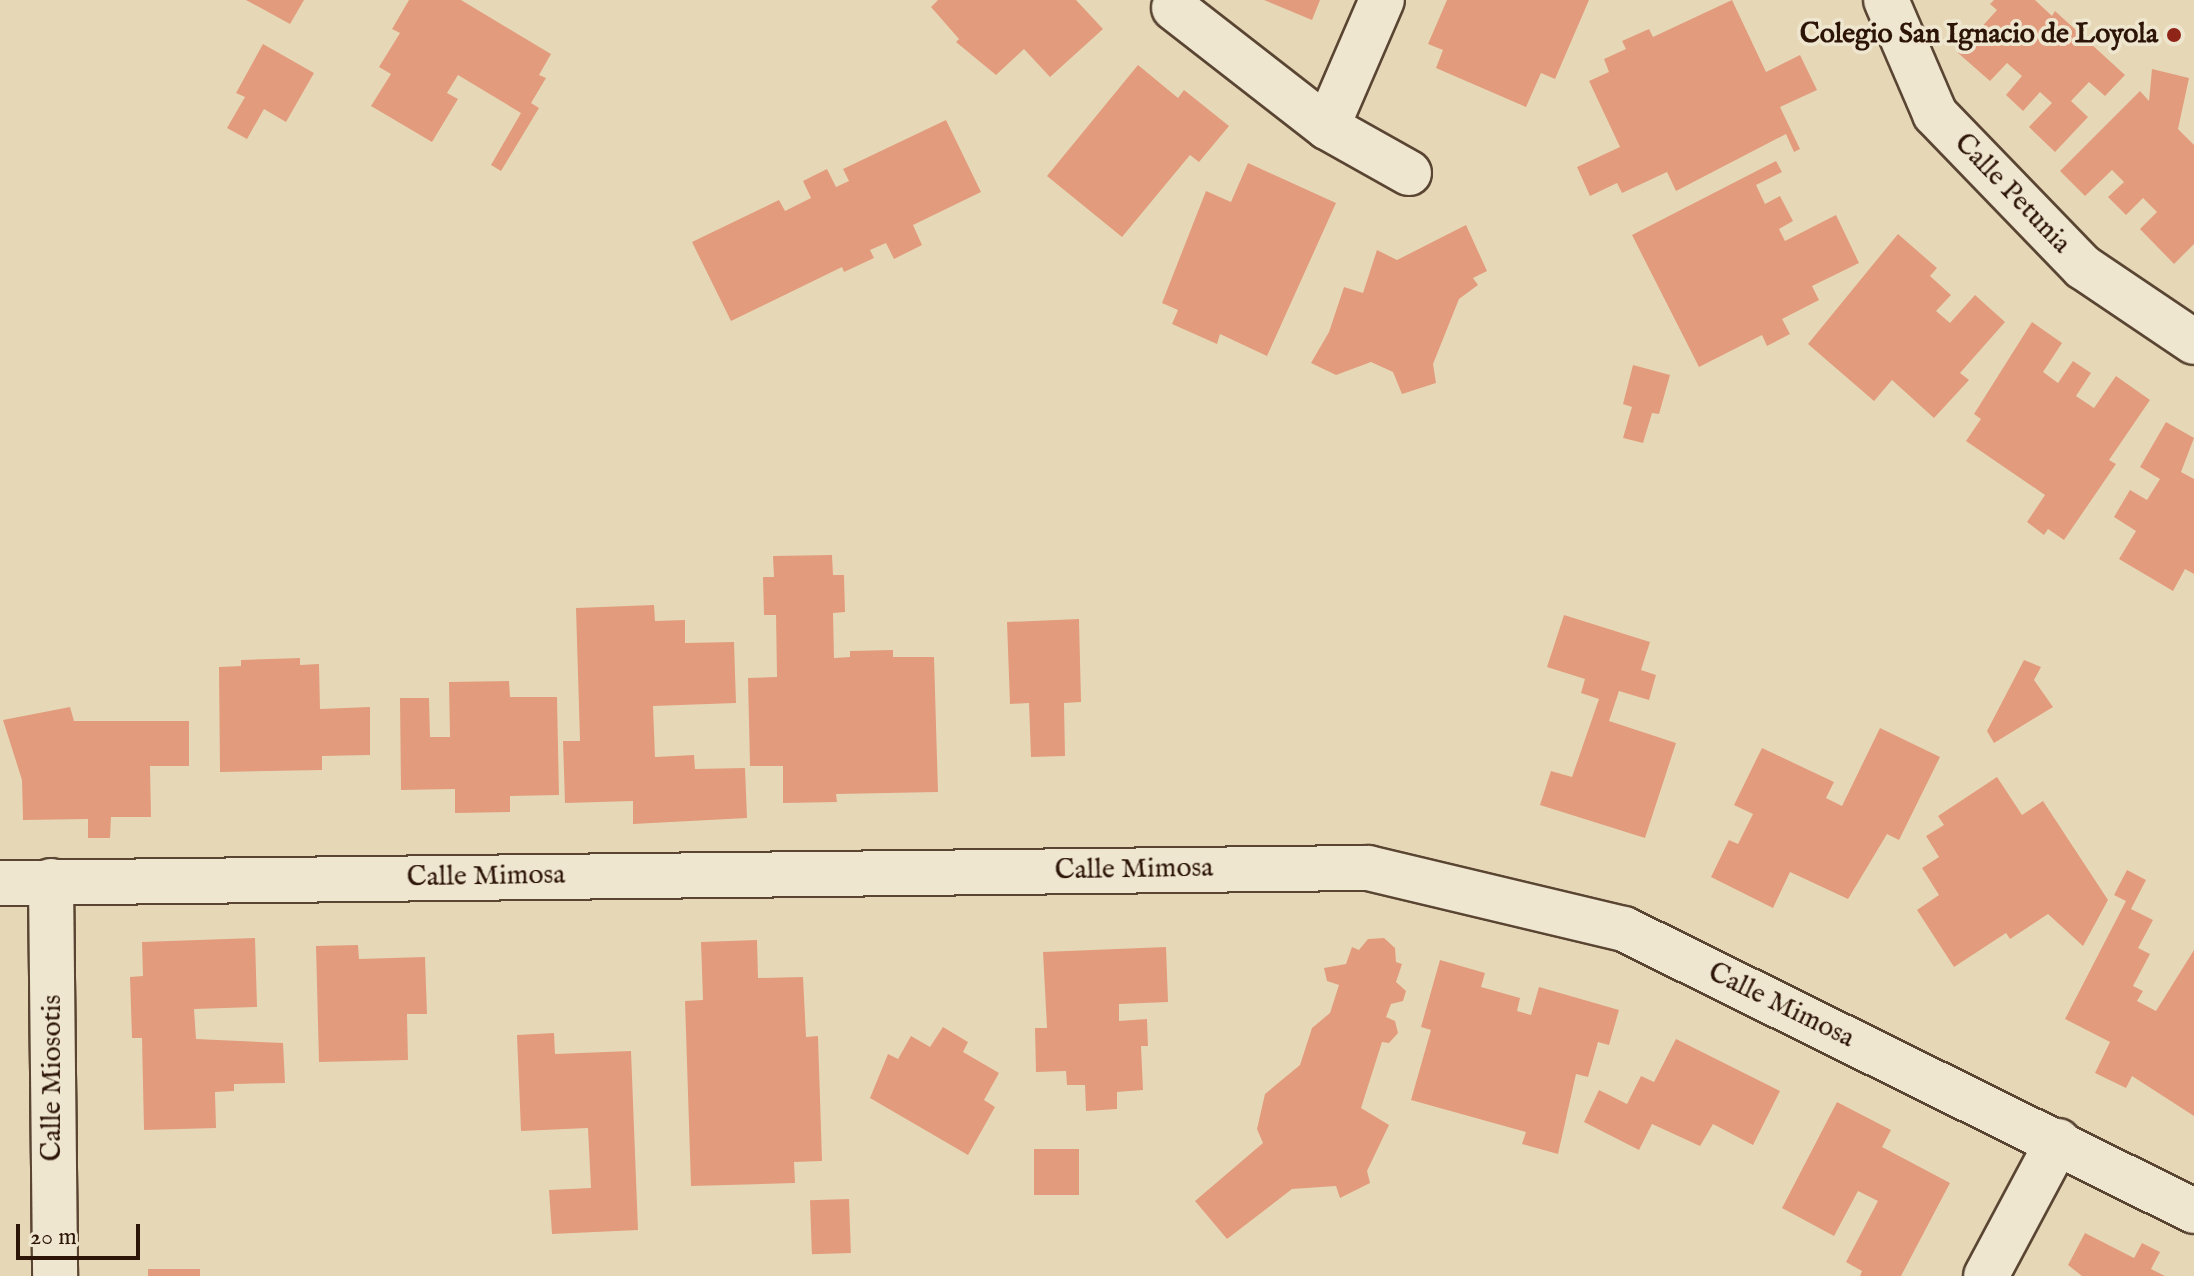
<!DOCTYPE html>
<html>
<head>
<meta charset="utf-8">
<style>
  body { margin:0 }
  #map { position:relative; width:2194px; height:1276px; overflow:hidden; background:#e6d8b7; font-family:"IM FELL English",serif }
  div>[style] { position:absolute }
  .building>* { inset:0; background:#e29c7d; transform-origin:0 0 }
  .roads { filter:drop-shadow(2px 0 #5a4533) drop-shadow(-2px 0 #5a4533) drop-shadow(0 2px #5a4533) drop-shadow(0 -2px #5a4533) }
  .minor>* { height:44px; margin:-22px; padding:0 22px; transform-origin:22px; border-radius:22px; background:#efe6d0 }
  .dots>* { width:22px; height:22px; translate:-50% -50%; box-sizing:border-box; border:4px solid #efe6d0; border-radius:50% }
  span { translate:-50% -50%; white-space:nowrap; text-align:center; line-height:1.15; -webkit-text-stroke:7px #efe6d0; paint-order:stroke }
  .poi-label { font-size:28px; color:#2c1407; font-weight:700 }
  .right { translate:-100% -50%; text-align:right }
  .street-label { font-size:28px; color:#2c1407 }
  .scale { position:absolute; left:16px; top:1224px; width:124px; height:36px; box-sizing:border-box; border:4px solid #2c1407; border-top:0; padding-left:10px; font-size:24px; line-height:28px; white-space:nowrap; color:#2c1407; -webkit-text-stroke:6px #efe6d0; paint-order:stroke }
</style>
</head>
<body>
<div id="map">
  <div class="building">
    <div style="clip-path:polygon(246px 0,304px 0,290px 24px)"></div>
    <div style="clip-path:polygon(409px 0,461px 0,551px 54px,539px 75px,546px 78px,531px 103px,539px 108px,501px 171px,491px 165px,521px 113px,458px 75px,447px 93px,458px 99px,432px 142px,371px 106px,391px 74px,379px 67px,400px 33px,392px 29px)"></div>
    <div style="clip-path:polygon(938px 0,1076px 0,1103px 29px,1050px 77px,1024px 49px,996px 75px,956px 42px,959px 39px,931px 7px)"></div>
    <div style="clip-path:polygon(1264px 0,1320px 0,1312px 20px)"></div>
    <div style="clip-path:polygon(1447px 0,1589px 0,1555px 79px,1541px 73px,1526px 107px,1436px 68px,1443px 50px,1428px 44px)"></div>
    <div style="clip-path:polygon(1732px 0,1766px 72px,1800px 55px,1817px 90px,1780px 107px,1800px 149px,1794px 152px,1786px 134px,1676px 191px,1667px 172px,1622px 193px,1617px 183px,1590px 196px,1577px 167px,1620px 147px,1589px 81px,1609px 72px,1604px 59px,1626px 49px,1622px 41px,1649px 29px,1653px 37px)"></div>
    <div style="clip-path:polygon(1994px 0,2035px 0,2052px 16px,2055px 11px,2125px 75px,2105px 96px,2089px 82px,2071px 101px,2088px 117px,2055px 152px,2029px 127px,2052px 103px,2040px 92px,2023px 111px,2006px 95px,2022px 76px,2007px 63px,1990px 81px,1958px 53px,1997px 10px,1990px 4px)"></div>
    <div style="clip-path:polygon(263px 44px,314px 73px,286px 122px,264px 109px,247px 139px,227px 128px,245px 97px,236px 93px)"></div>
    <div style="clip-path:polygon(1138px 65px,1178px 98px,1184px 90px,1229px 126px,1199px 162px,1190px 155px,1122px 237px,1047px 176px)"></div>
    <div style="clip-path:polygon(2152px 69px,2189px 78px,2178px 129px,2194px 145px,2194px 244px,2174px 264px,2140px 229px,2157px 212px,2143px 198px,2126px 215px,2108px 197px,2124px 182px,2112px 170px,2085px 196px,2060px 171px,2140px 91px,2149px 101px)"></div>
    <div style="clip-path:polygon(946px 120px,981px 192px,913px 225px,922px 245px,894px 259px,886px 243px,870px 250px,874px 258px,844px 272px,842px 267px,731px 321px,692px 242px,779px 200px,785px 211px,811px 198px,803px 181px,827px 169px,836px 187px,849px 181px,843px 169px)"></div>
    <div style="clip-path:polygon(1776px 161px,1782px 172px,1756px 185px,1765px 204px,1780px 196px,1793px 221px,1779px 229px,1785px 241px,1836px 215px,1859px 263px,1812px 286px,1819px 300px,1782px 319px,1790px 334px,1767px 346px,1762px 335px,1699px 367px,1632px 235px)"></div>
    <div style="clip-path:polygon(1248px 163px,1336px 203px,1267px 356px,1220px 334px,1217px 344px,1172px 324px,1178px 310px,1162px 303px,1206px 191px,1231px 202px)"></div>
    <div style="clip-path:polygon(1466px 225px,1487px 271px,1473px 278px,1478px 285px,1459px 299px,1433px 364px,1436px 383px,1402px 394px,1393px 372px,1371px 362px,1336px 375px,1311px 363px,1329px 332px,1344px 287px,1363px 293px,1377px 250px,1397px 260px)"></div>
    <div style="clip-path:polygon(1898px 234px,1937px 268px,1930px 276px,1951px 295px,1936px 311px,1950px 323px,1975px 295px,2005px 322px,1960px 373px,1969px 380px,1934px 418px,1892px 380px,1874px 401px,1808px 344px)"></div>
    <div style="clip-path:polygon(2032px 322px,2062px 343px,2043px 372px,2058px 383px,2073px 361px,2091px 373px,2076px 396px,2094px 408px,2116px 376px,2150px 400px,2109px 460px,2116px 464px,2064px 540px,2048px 529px,2044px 535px,2027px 522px,2045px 495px,1966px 441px,1981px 419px,1974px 414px)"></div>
    <div style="clip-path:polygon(1633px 365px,1670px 375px,1659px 414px,1652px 413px,1643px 443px,1623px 438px,1632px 407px,1623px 404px)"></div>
    <div style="clip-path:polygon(2166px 422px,2194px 438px,2181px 472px,2194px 479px,2194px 574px,2185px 569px,2173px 591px,2119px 559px,2136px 531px,2114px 517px,2130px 490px,2147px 500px,2160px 479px,2140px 467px)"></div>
    <div style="clip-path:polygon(832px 555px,833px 575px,844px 575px,845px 612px,833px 613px,834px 658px,850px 657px,850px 651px,893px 650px,893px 657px,934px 657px,938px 792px,836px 794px,837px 802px,783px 803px,783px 766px,750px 766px,748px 678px,777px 677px,776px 615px,764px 615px,763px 577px,774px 577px,773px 556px)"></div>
    <div style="clip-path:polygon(654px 605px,655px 621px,685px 620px,685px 643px,734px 642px,736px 703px,653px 706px,655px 757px,694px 755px,695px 769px,745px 768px,747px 818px,633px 824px,633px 801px,565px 803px,563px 741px,580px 741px,576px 608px)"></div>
    <div style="clip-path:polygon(1564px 615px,1650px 642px,1641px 670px,1656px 675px,1649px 700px,1619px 691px,1609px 721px,1676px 743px,1645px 838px,1540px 805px,1551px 771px,1572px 777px,1599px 699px,1581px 693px,1585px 679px,1547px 667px)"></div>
    <div style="clip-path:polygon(1079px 619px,1081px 702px,1064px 703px,1065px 756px,1031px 757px,1029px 703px,1010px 704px,1007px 622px)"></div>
    <div style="clip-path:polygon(300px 658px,300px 665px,319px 664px,320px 709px,370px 707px,370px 755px,322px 756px,322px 770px,220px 772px,219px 667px,241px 666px,241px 660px)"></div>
    <div style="clip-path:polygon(2024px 660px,2041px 667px,2034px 680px,2053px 707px,1994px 743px,1987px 731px)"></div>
    <div style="clip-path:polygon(509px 681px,510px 697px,557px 697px,559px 795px,510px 796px,510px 812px,455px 813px,455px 789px,401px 790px,400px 698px,429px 698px,430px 737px,450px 737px,449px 682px)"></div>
    <div style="clip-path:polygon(70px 707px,74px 721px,189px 721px,189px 766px,150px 766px,151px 817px,111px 817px,110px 838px,88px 838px,88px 819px,23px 820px,22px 780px,3px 720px)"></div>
    <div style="clip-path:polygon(1880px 728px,1940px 757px,1899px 840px,1887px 834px,1848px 899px,1790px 872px,1773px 908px,1711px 877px,1729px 840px,1738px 844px,1753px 814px,1734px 805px,1762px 748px,1834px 782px,1826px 798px,1842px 806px)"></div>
    <div style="clip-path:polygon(1997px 777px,2022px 815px,2043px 801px,2108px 900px,2083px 946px,2048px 914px,2010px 939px,2006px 933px,1954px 967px,1917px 910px,1939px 895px,1922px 868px,1939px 857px,1926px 836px,1944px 825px,1938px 816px)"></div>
    <div style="clip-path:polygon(2127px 870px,2146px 880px,2131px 909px,2153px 920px,2138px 948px,2150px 954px,2133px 986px,2143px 991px,2137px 1001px,2156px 1011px,2194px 950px,2194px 1116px,2132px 1076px,2126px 1088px,2095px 1073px,2110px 1042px,2065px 1019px,2126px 901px,2114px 895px)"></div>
    <div style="clip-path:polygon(255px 938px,257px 1007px,194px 1009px,196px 1039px,283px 1043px,285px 1083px,234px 1084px,234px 1091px,215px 1092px,216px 1128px,144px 1130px,142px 1038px,132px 1038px,130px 977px,143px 976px,142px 942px)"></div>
    <div style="clip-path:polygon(1384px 938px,1395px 948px,1396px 962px,1402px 964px,1396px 982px,1406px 991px,1403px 1001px,1391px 1004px,1386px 1017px,1395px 1021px,1398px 1033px,1389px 1043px,1382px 1042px,1361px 1108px,1389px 1125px,1367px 1171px,1370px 1183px,1340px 1198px,1336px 1186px,1292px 1189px,1227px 1239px,1195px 1201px,1263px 1143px,1257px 1129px,1265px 1094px,1300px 1065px,1312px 1028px,1330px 1013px,1339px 985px,1327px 981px,1324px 968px,1346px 964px,1352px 947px,1359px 950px,1368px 939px)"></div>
    <div style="clip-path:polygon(757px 940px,758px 978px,803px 977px,806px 1037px,818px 1036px,822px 1161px,794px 1162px,795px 1183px,691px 1186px,685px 1001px,703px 1000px,701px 942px)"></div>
    <div style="clip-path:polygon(358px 945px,359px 959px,425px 957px,427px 1014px,407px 1014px,408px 1060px,319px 1062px,316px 946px)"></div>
    <div style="clip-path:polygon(1166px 947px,1168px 1002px,1119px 1004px,1119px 1021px,1147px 1019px,1148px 1046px,1141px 1046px,1143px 1090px,1117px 1092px,1117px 1109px,1086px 1111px,1085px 1085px,1067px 1085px,1066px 1071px,1036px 1072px,1035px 1028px,1047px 1028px,1043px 952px)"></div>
    <div style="clip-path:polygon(1440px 960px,1485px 973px,1481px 987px,1520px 998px,1517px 1011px,1531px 1015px,1539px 987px,1619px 1010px,1609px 1045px,1598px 1042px,1588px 1077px,1576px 1074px,1558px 1154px,1522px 1144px,1526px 1132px,1411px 1100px,1431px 1030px,1421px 1027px)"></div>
    <div style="clip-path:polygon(943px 1027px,968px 1042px,963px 1052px,999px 1073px,984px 1100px,995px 1107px,968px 1155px,870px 1098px,888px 1054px,898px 1059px,911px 1036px,930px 1047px)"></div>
    <div style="clip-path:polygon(554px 1033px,555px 1054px,631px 1051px,638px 1230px,552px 1234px,549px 1190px,591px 1188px,588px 1128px,521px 1131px,517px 1035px)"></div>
    <div style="clip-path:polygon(1676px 1039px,1780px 1091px,1753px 1145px,1713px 1124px,1700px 1146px,1652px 1124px,1639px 1150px,1584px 1122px,1599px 1090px,1627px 1104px,1641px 1076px,1654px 1082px)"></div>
    <div style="clip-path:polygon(1837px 1102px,1891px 1130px,1882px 1147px,1950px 1183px,1901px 1276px,1860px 1276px,1862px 1271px,1846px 1262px,1878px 1201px,1858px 1191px,1834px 1236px,1782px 1208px)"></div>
    <div style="left:1034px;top:1149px;width:45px;height:46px"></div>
    <div style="left:849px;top:1199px;width:54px;height:39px;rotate:88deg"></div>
    <div style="clip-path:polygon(2085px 1233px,2134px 1258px,2142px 1243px,2160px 1252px,2151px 1269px,2165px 1276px,2082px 1276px,2068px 1265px)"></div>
    <div style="left:148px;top:1269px;width:52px;height:7px"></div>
  </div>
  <div class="roads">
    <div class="minor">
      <div style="left:1886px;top:0;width:124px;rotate:66.7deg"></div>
      <div style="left:1935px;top:114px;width:213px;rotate:46deg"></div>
      <div style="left:2083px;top:267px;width:134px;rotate:34deg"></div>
      <div style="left:1174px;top:8px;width:194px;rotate:37.9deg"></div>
      <div style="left:1327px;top:127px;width:94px;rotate:29.3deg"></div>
      <div style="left:1327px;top:127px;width:138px;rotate:-66.6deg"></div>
      <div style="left:51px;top:881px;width:395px;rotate:89.4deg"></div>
      <div style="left:0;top:883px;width:1368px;rotate:-0.63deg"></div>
      <div style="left:1368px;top:868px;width:263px;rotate:13.4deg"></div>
      <div style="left:1624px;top:929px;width:636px;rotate:26.32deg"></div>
      <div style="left:1986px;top:1276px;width:153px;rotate:-61.9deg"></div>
    </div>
  </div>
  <div class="dots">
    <div style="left:2174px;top:35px;background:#8f2418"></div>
  </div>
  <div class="poi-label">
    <span class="right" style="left:2158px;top:35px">Colegio San Ignacio de Loyola</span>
  </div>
  <div class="street-label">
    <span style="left:2012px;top:194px;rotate:46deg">Calle Petunia</span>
    <span style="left:1134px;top:870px;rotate:-1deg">Calle Mimosa</span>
    <span style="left:486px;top:877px;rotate:-1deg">Calle Mimosa</span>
    <span style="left:1781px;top:1006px;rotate:26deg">Calle Mimosa</span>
    <span style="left:53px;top:1078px;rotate:-90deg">Calle Miosotis</span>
  </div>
  <div class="scale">20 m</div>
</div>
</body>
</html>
